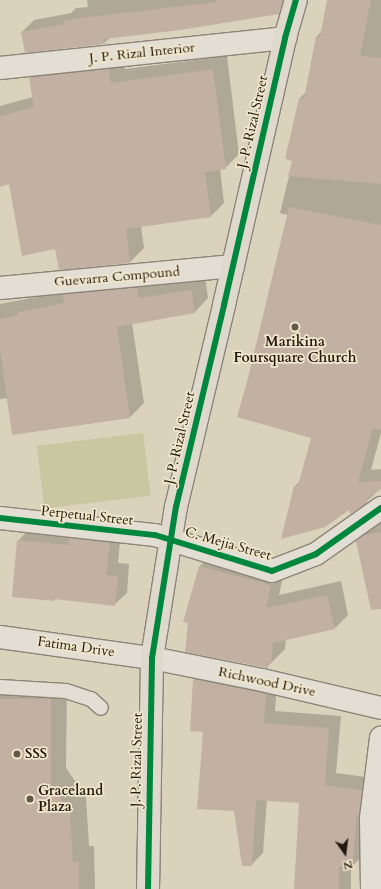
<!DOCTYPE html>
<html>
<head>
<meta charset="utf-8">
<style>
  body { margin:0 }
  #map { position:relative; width:381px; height:889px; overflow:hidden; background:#dbd2bc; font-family:Cardo,serif }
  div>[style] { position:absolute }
  .green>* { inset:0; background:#c8c79f; transform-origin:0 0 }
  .shadow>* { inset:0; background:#0003 }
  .building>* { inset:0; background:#c2b0a2 }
  .roads { filter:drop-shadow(1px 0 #8b8578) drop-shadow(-1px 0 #8b8578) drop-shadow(0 1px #8b8578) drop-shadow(0 -1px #8b8578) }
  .lane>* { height:14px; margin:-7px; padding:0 7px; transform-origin:7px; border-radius:7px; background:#e3ded3 }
  .street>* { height:22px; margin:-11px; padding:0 11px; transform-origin:11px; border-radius:11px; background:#e3ded3 }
  .primary>* { height:22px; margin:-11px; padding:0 11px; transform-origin:11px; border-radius:11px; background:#ded9cc }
  .cycleway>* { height:6px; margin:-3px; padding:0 3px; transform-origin:3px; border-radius:3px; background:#00873e }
  .dots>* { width:11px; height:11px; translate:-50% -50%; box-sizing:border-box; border:2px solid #f0e6cb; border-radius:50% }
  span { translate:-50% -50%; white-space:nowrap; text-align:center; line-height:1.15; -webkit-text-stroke:3.5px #f0e6cb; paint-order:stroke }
  .street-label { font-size:14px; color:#23180d }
  .poi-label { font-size:14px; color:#23180d; font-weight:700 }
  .left { translate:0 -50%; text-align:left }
  .north { position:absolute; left:325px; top:833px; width:40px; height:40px; -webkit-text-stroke:3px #f0e6cb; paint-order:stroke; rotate:166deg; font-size:11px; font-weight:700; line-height:16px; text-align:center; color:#23180d }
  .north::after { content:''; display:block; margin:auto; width:14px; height:18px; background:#23180d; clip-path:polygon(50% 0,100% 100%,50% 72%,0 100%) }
</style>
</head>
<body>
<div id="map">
  <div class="green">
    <div style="left:143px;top:433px;width:63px;height:107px;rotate:83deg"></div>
  </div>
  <div class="shadow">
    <div style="clip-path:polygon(87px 0,285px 0,285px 2px,273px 14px,111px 37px,104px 43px,22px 32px,34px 20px,71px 13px,76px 8px,88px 7px)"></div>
    <div style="clip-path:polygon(328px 0,381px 0,381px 433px,371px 470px,381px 469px,381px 488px,366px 502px,350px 509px,295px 486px,300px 481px,312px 437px,249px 378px,288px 215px,280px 213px,293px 160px,286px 158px,300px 98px,307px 91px,317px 36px,322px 31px)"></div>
    <div style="clip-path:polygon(122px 56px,125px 69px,227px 56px,239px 154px,225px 168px,220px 169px,224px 203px,210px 217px,141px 226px,144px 248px,130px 262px,56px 248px,10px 183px,0 186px,0 106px,33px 97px,30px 78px,44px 64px)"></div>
    <div style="clip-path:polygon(151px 275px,153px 285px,205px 276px,208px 298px,195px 312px,132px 323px,144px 403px,130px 417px,8px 398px,0 399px,0 304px)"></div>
    <div style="clip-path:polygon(381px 522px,381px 602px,357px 541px,370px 529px)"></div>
    <div style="clip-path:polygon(30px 528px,121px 531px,118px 563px,129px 564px,127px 593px,114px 605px,56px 598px,54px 600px,18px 541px)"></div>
    <div style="clip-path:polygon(214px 552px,284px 572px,279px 595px,341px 581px,348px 615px,334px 629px,286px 639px,285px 649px,267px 667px,189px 622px,184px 622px,200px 566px)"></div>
    <div style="clip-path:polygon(206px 668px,277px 682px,275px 711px,341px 716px,336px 773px,373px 778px,364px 855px,351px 867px,351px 889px,295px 889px,301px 802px,267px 799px,263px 853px,251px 865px,234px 811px,204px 731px,194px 679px)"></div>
    <div style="clip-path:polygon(0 683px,67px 683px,66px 768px,86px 797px,89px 846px,94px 846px,95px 889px,0 889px)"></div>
  </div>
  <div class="building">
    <div style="clip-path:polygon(216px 0,283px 0,279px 14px,180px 30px,104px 39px,105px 44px,25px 53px,21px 32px,64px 24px,63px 20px,216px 2px)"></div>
    <div style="clip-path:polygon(327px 0,371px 0,360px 56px,381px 58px,381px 184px,288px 176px,292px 161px,285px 159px,299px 98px,304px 99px,316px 36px,320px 37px)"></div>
    <div style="clip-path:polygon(109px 69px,111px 83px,213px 69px,226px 169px,205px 172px,211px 217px,126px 229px,130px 263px,59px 270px,55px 249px,22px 256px,9px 184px,0 187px,0 116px,34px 107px,29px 78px)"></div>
    <div style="clip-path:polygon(289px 207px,381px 225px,381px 430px,373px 428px,358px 482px,381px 481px,381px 489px,367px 498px,367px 503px,350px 514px,349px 510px,325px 527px,281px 539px,294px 486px,298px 486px,311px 438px,237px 417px,248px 378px)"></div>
    <div style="clip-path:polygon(133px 288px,137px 288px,139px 298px,191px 290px,195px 313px,117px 327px,130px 418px,12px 435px,0 350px,0 319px,18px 315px,18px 312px,64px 303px,63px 295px)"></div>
    <div style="clip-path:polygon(381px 532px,381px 609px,371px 610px,356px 541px,364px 535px)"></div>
    <div style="clip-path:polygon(69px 538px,110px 543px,106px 575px,118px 576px,115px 606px,54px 599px,54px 601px,12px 597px,17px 540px,68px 545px)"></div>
    <div style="clip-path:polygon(199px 566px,271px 585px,266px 608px,327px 595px,335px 629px,273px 643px,271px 664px,268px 664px,268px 668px,185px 652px,188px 623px,183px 622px)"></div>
    <div style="clip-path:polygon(193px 679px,266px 694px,264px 723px,329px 728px,325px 785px,362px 790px,359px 816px,357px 815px,352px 868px,339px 867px,339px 889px,294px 889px,299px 803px,256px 800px,252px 866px,242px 866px,234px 811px,197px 809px,203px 732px,190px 731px)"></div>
    <div style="clip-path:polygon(0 699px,51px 699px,51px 785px,70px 813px,73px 862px,79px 862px,79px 889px,0 889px)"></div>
  </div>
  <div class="roads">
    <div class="lane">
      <div style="left:0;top:687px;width:66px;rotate:3.5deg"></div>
      <div style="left:66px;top:691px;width:26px;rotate:18deg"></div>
      <div style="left:91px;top:699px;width:13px;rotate:42deg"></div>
    </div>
    <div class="street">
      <div style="left:0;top:68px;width:287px;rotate:-6deg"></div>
      <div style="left:0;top:288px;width:234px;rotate:-5.4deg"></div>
      <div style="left:0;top:518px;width:156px;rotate:6.3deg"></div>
      <div style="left:155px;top:535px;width:122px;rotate:17.1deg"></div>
      <div style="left:272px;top:571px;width:47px;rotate:-21.1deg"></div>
      <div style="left:316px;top:554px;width:80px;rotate:-35.3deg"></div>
      <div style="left:0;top:637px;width:153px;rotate:7.9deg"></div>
      <div style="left:152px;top:658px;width:112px;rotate:11.3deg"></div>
      <div style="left:262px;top:680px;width:122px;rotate:13.2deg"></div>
      <div style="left:372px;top:889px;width:71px;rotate:-90.8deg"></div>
      <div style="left:371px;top:818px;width:81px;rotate:-82.9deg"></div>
    </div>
    <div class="primary">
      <div style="left:148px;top:889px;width:231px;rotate:-89deg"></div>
      <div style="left:152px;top:658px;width:153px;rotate:-81deg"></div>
      <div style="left:176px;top:507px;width:208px;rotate:-76.6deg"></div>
      <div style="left:224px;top:305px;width:274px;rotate:-77.1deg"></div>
      <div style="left:285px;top:38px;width:40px;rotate:-74deg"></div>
    </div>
  </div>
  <div class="cycleway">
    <div style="left:0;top:518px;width:156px;rotate:6.3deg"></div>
    <div style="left:155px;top:535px;width:122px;rotate:17.1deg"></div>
    <div style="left:272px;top:571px;width:47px;rotate:-21.1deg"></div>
    <div style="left:316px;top:554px;width:80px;rotate:-35.3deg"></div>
    <div style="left:148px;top:889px;width:231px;rotate:-89deg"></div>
    <div style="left:152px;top:658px;width:153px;rotate:-81deg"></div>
    <div style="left:176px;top:507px;width:208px;rotate:-76.6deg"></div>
    <div style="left:224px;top:305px;width:274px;rotate:-77.1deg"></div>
    <div style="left:285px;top:38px;width:40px;rotate:-74deg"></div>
  </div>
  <div class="dots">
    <div style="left:295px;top:327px;background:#63594a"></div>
    <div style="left:17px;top:754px;background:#63594a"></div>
    <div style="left:30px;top:799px;background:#63594a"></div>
  </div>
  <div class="street-label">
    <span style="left:142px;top:53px;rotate:-6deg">J. P. Rizal Interior</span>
    <span style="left:253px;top:122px;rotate:-77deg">J. P. Rizal Street</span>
    <span style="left:117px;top:277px;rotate:-5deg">Guevarra Compound</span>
    <span style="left:180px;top:438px;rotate:-77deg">J. P. Rizal Street</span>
    <span style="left:87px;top:516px;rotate:6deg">Perpetual Street</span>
    <span style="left:228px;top:544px;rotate:16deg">C. Mejia Street</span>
    <span style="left:76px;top:647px;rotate:8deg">Fatima Drive</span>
    <span style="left:267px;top:682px;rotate:12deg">Richwood Drive</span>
    <span style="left:137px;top:760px;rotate:-89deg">J. P. Rizal Street</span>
  </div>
  <div class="poi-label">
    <span style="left:295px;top:350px">Marikina<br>Foursquare Church</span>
    <span class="left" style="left:25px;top:754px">SSS</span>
    <span class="left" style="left:38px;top:799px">Graceland<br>Plaza</span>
  </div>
  <div class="north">N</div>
</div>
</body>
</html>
